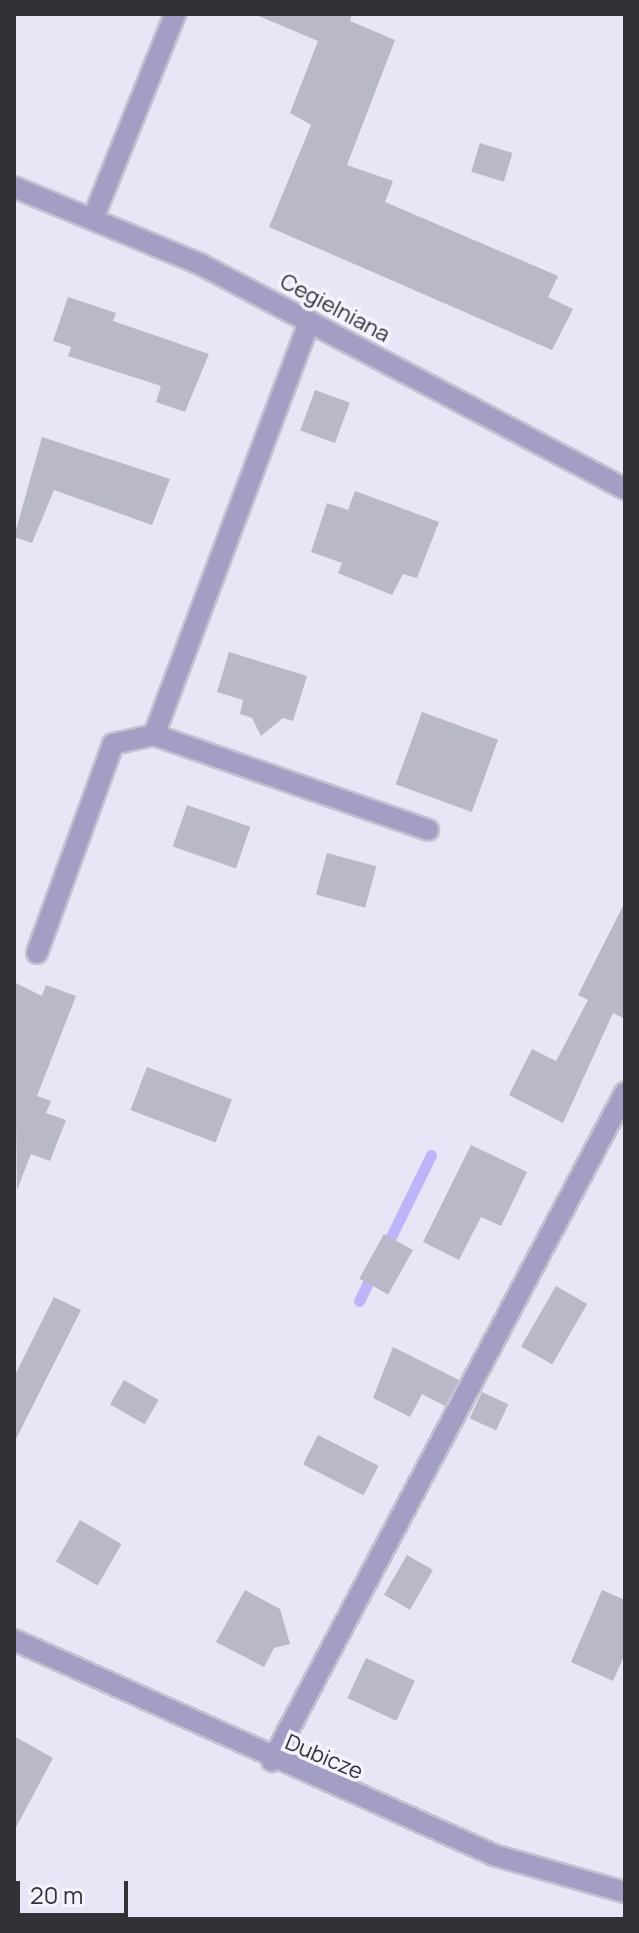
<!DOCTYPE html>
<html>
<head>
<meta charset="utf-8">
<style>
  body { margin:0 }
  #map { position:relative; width:639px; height:1933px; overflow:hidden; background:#e7e5f6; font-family:Manrope,sans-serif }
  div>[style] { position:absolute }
  .stream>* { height:11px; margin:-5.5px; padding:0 5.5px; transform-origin:5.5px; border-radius:5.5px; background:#beb4fa }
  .building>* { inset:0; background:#b9b8c8; transform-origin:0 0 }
  .roads { filter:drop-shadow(2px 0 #c3c1d0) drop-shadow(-2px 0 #c3c1d0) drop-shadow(0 2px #c3c1d0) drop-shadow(0 -2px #c3c1d0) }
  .lane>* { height:20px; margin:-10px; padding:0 10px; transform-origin:10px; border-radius:10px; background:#a39ec4 }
  .street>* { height:20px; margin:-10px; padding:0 10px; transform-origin:10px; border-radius:10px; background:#a39ec4 }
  span { translate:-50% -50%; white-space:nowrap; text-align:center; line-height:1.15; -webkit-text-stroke:7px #f4f3fe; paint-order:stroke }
  .street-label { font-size:22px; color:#323138 }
  .frame { position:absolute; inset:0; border:16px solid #323138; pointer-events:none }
  .scale { position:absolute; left:16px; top:1881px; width:112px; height:36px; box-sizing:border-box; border:4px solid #323138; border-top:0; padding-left:10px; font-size:24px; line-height:28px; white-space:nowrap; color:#323138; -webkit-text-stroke:6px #f4f3fe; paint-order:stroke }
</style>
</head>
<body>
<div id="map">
  <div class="stream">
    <div style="left:384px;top:1251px;width:107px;rotate:-63.9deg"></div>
    <div style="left:359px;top:1301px;width:34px;rotate:-64deg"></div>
  </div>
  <div class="building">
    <div style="clip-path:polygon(254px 14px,352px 14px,350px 21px,395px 40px,347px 165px,393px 181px,385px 202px,558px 276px,548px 297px,573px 309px,552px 350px,269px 227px,311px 125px,290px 113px,318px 41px)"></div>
    <div style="left:480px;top:143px;width:34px;height:30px;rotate:17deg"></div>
    <div style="clip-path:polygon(68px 297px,116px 313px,113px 321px,209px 354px,185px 412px,156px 402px,161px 386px,68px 356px,71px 347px,53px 341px)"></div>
    <div style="left:315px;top:390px;width:37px;height:43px;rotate:20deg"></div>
    <div style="clip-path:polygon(42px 437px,170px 479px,152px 525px,54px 490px,32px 543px,14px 537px)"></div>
    <div style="clip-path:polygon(355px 491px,439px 522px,417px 578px,403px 574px,392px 595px,338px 573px,342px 563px,311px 552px,327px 503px,348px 510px)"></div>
    <div style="clip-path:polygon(229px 652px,307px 676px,293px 721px,283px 718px,261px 736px,252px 718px,240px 714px,243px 700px,217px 692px)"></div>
    <div style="left:422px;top:712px;width:81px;height:77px;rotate:20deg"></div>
    <div style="left:187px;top:805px;width:67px;height:44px;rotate:19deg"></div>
    <div style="left:327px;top:853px;width:51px;height:43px;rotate:15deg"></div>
    <div style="clip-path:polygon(625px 902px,625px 1019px,613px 1013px,563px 1123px,509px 1095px,532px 1049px,556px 1061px,588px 1000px,578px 995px)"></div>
    <div style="clip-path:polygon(14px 982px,42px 996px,46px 985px,76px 996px,37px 1096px,51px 1101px,46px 1113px,66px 1120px,50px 1161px,31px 1154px,17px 1190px)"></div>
    <div style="left:147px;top:1067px;width:91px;height:46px;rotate:21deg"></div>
    <div style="clip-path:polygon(471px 1145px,527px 1172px,501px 1226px,481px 1217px,459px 1260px,423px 1242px)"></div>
    <div style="left:384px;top:1234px;width:33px;height:51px;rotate:29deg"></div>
    <div style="left:556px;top:1286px;width:36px;height:70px;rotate:30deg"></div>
    <div style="clip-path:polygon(54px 1297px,81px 1310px,14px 1443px,14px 1377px)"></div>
    <div style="clip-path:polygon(393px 1347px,459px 1380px,445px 1406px,422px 1394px,410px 1417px,373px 1398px)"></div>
    <div style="left:124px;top:1380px;width:40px;height:28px;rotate:30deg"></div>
    <div style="left:482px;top:1392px;width:29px;height:29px;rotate:25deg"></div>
    <div style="left:318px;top:1435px;width:68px;height:33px;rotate:27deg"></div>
    <div style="left:80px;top:1520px;width:48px;height:48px;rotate:30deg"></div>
    <div style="left:407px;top:1555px;width:30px;height:46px;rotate:30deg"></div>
    <div style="clip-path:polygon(245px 1590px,280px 1609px,290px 1644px,274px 1648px,264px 1667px,216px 1642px)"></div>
    <div style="clip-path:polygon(602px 1590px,625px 1600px,625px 1654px,613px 1681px,571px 1662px)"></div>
    <div style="left:366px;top:1658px;width:54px;height:44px;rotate:25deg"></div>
    <div style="clip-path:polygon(14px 1736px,53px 1758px,14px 1831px)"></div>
  </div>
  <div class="roads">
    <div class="lane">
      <div style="left:154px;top:735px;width:290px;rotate:19.1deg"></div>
      <div style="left:37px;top:953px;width:222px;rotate:-70deg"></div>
      <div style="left:113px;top:744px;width:42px;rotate:-12.4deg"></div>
      <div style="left:154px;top:735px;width:442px;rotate:-69.4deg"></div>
    </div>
    <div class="street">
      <div style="left:14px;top:187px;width:201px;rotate:22.5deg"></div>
      <div style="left:200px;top:264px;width:481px;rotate:27.9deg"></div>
      <div style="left:94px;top:216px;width:218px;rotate:-68.1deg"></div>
      <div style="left:14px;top:1640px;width:526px;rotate:24.13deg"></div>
      <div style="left:494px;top:1855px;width:136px;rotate:15.8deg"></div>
      <div style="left:272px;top:1761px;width:756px;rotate:-62.15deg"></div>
    </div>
  </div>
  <div class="street-label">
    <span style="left:335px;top:308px;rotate:28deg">Cegielniana</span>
    <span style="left:324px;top:1757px;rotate:23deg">Dubicze</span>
  </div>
  <div class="frame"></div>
  <div class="scale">20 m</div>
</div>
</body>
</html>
